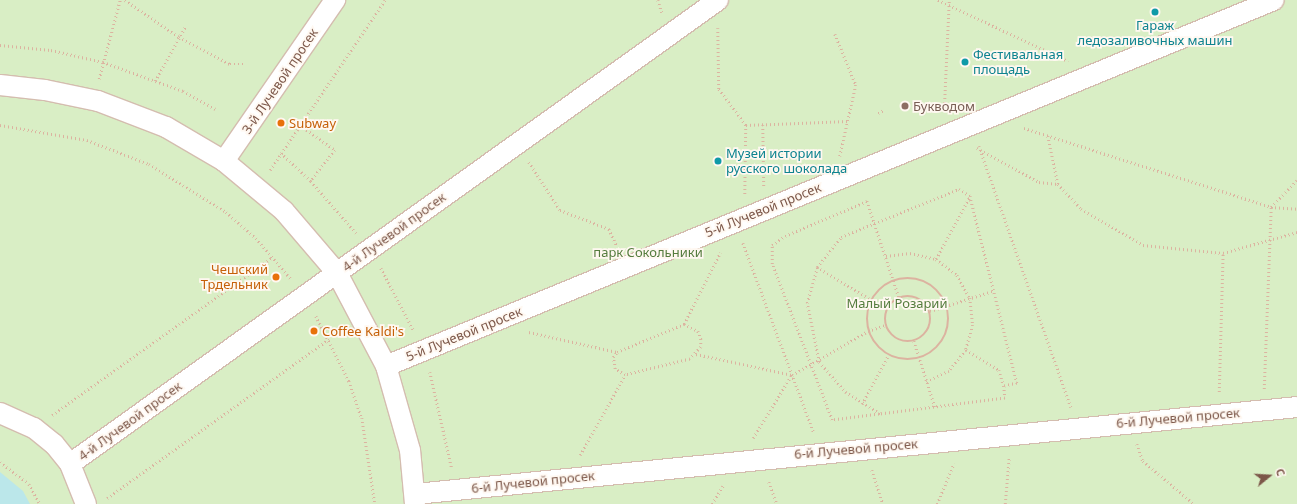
<!DOCTYPE html>
<html>
<head>
<meta charset="utf-8">
<style>
  body { margin:0 }
  #map { position:relative; width:1297px; height:504px; overflow:hidden; background:#fef4e9; font-family:"Noto Sans",sans-serif }
  div>[style] { position:absolute }
  .green>* { inset:0; background:#d9eec5; transform-origin:0 0 }
  .water>* { inset:0; background:#bbe7ea }
  .path>* { height:2.5px; margin-top:-1.25px; transform-origin:0; background:repeating-linear-gradient(90deg,#dcb3a0 0 1px,transparent 0 4px) }
  .path>.ring { margin:-1.25px; padding:0; box-sizing:content-box; background:none; border:2.5px solid #dcb3a0; border-radius:50% }
  .roads { filter:drop-shadow(1px 0 #d4bdaf) drop-shadow(-1px 0 #d4bdaf) drop-shadow(0 1px #d4bdaf) drop-shadow(0 -1px #d4bdaf) }
  .street>* { height:20px; margin:-10px; padding:0 10px; transform-origin:10px; border-radius:10px; background:#fff }
  .dots>* { width:11px; height:11px; translate:-50% -50%; box-sizing:border-box; border:2px solid #fff8f1; border-radius:50% }
  span { translate:-50% -50%; white-space:nowrap; text-align:center; line-height:1.15; -webkit-text-stroke:3.5px #fff8f1; paint-order:stroke }
  .culture-label { font-size:13px; color:#0d838f }
  .left { translate:0 -50%; text-align:left }
  .street-label { font-size:13px; color:#7c5749 }
  .education-label { font-size:13px; color:#785e54 }
  .food-label { font-size:13px; color:#c56008 }
  .right { translate:-100% -50%; text-align:right }
  .park-label { font-size:13px; color:#547c3d }
  .north { position:absolute; left:1249px; top:456px; width:40px; height:40px; -webkit-text-stroke:3px #fff8f1; paint-order:stroke; rotate:72deg; font-size:11px; font-weight:700; line-height:16px; text-align:center; color:#7c5749 }
  .north::after { content:''; display:block; margin:auto; width:14px; height:18px; background:#7c5749; clip-path:polygon(50% 0,100% 100%,50% 72%,0 100%) }
</style>
</head>
<body>
<div id="map">
  <div class="green">
    <div style="left:0;top:0;width:1297px;height:504px"></div>
  </div>
  <div class="water">
    <div style="clip-path:polygon(0 472px,23px 491px,30px 504px,0 504px)"></div>
  </div>
  <div class="path">
    <div style="left:125px;top:0;width:65px;rotate:34.4deg"></div>
    <div style="left:179px;top:37px;width:58px;rotate:27.9deg"></div>
    <div style="left:230px;top:64px;width:15px"></div>
    <div style="left:658px;top:0;width:13px;rotate:72deg"></div>
    <div style="left:938px;top:0;width:144px;rotate:25.1deg"></div>
    <div style="left:718px;top:28px;width:61px;rotate:89.1deg"></div>
    <div style="left:719px;top:89px;width:45px;rotate:53.1deg"></div>
    <div style="left:746px;top:125px;width:69px;rotate:90.8deg"></div>
    <div style="left:835px;top:34px;width:55px;rotate:67.6deg"></div>
    <div style="left:856px;top:85px;width:73px;rotate:102.7deg"></div>
    <div style="left:0;top:45px;width:51px;rotate:5.6deg"></div>
    <div style="left:51px;top:50px;width:53px;rotate:13deg"></div>
    <div style="left:103px;top:62px;width:85px;rotate:19.9deg"></div>
    <div style="left:183px;top:91px;width:37px;rotate:29deg"></div>
    <div style="left:99px;top:79px;width:82px;rotate:-75.1deg"></div>
    <div style="left:155px;top:81px;width:62px;rotate:-60.9deg"></div>
    <div style="left:944px;top:111px;width:111px;rotate:-87.4deg"></div>
    <div style="left:878px;top:113px;width:7px;rotate:-27deg"></div>
    <div style="left:0;top:125px;width:88px;rotate:9.8deg"></div>
    <div style="left:87px;top:140px;width:66px;rotate:21.2deg"></div>
    <div style="left:149px;top:164px;width:91px;rotate:31.9deg"></div>
    <div style="left:226px;top:212px;width:40px;rotate:41deg"></div>
    <div style="left:256px;top:238px;width:54px;rotate:49.5deg"></div>
    <div style="left:300px;top:125px;width:43px;rotate:35.5deg"></div>
    <div style="left:335px;top:150px;width:39px;rotate:128deg"></div>
    <div style="left:746px;top:125px;width:102px;rotate:-2.2deg"></div>
    <div style="left:763px;top:125px;width:61px;rotate:89.1deg"></div>
    <div style="left:1024px;top:128px;width:259px;rotate:17.7deg"></div>
    <div style="left:1271px;top:207px;width:26px;rotate:4deg"></div>
    <div style="left:1048px;top:136px;width:49px;rotate:78.2deg"></div>
    <div style="left:979px;top:146px;width:277px;rotate:70.6deg"></div>
    <div style="left:977px;top:148px;width:71px;rotate:28.7deg"></div>
    <div style="left:1039px;top:182px;width:19px;rotate:6deg"></div>
    <div style="left:1058px;top:184px;width:34px;rotate:47deg"></div>
    <div style="left:1081px;top:209px;width:72px;rotate:30.1deg"></div>
    <div style="left:1143px;top:245px;width:80px;rotate:5.7deg"></div>
    <div style="left:1223px;top:253px;width:77px;rotate:-15.8deg"></div>
    <div style="left:281px;top:153px;width:41px;rotate:43deg"></div>
    <div style="left:311px;top:181px;width:69px;rotate:49.1deg"></div>
    <div style="left:529px;top:162px;width:57px;rotate:57.1deg"></div>
    <div style="left:560px;top:210px;width:53px;rotate:21.2deg"></div>
    <div style="left:609px;top:229px;width:19px;rotate:65deg"></div>
    <div style="left:270px;top:170px;width:205px;rotate:-55.9deg"></div>
    <div style="left:959px;top:189px;width:13px;rotate:32deg"></div>
    <div style="left:970px;top:196px;width:193px;rotate:75.9deg"></div>
    <div style="left:1017px;top:383px;width:13px;rotate:167deg"></div>
    <div style="left:1004px;top:386px;width:12px;rotate:85deg"></div>
    <div style="left:1005px;top:398px;width:126px;rotate:172.7deg"></div>
    <div style="left:880px;top:414px;width:40px;rotate:-148deg"></div>
    <div style="left:846px;top:393px;width:41px;rotate:-131.1deg"></div>
    <div style="left:819px;top:362px;width:60px;rotate:-101.5deg"></div>
    <div style="left:807px;top:303px;width:37px;rotate:-74deg"></div>
    <div style="left:817px;top:267px;width:38px;rotate:-51deg"></div>
    <div style="left:841px;top:237px;width:127px;rotate:-22.1deg"></div>
    <div style="left:743px;top:243px;width:203px;rotate:69.5deg"></div>
    <div style="left:886px;top:256px;width:24px;rotate:-7deg"></div>
    <div style="left:910px;top:253px;width:27px;rotate:13deg"></div>
    <div style="left:936px;top:259px;width:26px;rotate:37deg"></div>
    <div style="left:957px;top:275px;width:26px;rotate:61deg"></div>
    <div style="left:970px;top:298px;width:27px;rotate:84deg"></div>
    <div style="left:973px;top:325px;width:26px;rotate:106deg"></div>
    <div style="left:966px;top:350px;width:27px;rotate:129deg"></div>
    <div style="left:949px;top:371px;width:25px;rotate:154deg"></div>
    <div style="left:936px;top:259px;width:72px;rotate:-61.6deg"></div>
    <div style="left:817px;top:267px;width:62px;rotate:31.1deg"></div>
    <div style="left:381px;top:268px;width:71px;rotate:62.4deg"></div>
    <div class="ring" style="left:867px;top:278px;width:79.5px;height:79.5px"></div>
    <div class="ring" style="left:885px;top:296px;width:43.5px;height:43.5px"></div>
    <div style="left:930px;top:311px;width:66px;rotate:-17.6deg"></div>
    <div style="left:316px;top:316px;width:73px;rotate:63.1deg"></div>
    <div style="left:349px;top:381px;width:39px;rotate:71deg"></div>
    <div style="left:362px;top:418px;width:87px;rotate:81.4deg"></div>
    <div style="left:684px;top:324px;width:16px;rotate:27deg"></div>
    <div style="left:698px;top:331px;width:9px;rotate:69deg"></div>
    <div style="left:701px;top:339px;width:8px;rotate:90deg"></div>
    <div style="left:701px;top:347px;width:16px;rotate:133deg"></div>
    <div style="left:690px;top:359px;width:67px;rotate:166.2deg"></div>
    <div style="left:625px;top:375px;width:12px;rotate:-149deg"></div>
    <div style="left:615px;top:369px;width:12px;rotate:-99deg"></div>
    <div style="left:613px;top:357px;width:6px;rotate:-51deg"></div>
    <div style="left:617px;top:352px;width:73px;rotate:-22.7deg"></div>
    <div style="left:684px;top:324px;width:80px;rotate:-63.1deg"></div>
    <div style="left:529px;top:332px;width:90px;rotate:12.8deg"></div>
    <div style="left:914px;top:341px;width:69px;rotate:72.3deg"></div>
    <div style="left:966px;top:350px;width:39px;rotate:31deg"></div>
    <div style="left:999px;top:370px;width:17px;rotate:73deg"></div>
    <div style="left:696px;top:354px;width:98px;rotate:12.3deg"></div>
    <div style="left:792px;top:375px;width:88px;rotate:-30.1deg"></div>
    <div style="left:868px;top:331px;width:18px;rotate:-19deg"></div>
    <div style="left:430px;top:372px;width:99px;rotate:77.2deg"></div>
    <div style="left:1264px;top:389px;width:182px;rotate:-87.8deg"></div>
    <div style="left:1271px;top:207px;width:37px;rotate:-46deg"></div>
    <div style="left:1219px;top:392px;width:139px;rotate:-88.4deg"></div>
    <div style="left:862px;top:404px;width:55px;rotate:-61.6deg"></div>
    <div style="left:879px;top:414px;width:47px;rotate:172.7deg"></div>
    <div style="left:832px;top:420px;width:167px;rotate:-111deg"></div>
    <div style="left:772px;top:264px;width:19px;rotate:-90deg"></div>
    <div style="left:772px;top:245px;width:16px;rotate:-35deg"></div>
    <div style="left:785px;top:236px;width:89px;rotate:-23.1deg"></div>
    <div style="left:867px;top:201px;width:101px;rotate:71.6deg"></div>
    <div style="left:52px;top:415px;width:272px;rotate:-35.6deg"></div>
    <div style="left:753px;top:438px;width:73px;rotate:-58.5deg"></div>
    <div style="left:1137px;top:444px;width:18px;rotate:71deg"></div>
    <div style="left:1143px;top:461px;width:67px;rotate:40.1deg"></div>
    <div style="left:580px;top:455px;width:92px;rotate:-60.6deg"></div>
    <div style="left:0;top:462px;width:36px;rotate:37deg"></div>
    <div style="left:29px;top:484px;width:23px;rotate:61deg"></div>
    <div style="left:872px;top:470px;width:36px;rotate:72deg"></div>
    <div style="left:769px;top:482px;width:23px;rotate:70deg"></div>
    <div style="left:107px;top:498px;width:273px;rotate:-35.6deg"></div>
    <div style="left:712px;top:504px;width:21px;rotate:-59deg"></div>
    <div style="left:937px;top:504px;width:44px;rotate:-67.5deg"></div>
    <div style="left:1005px;top:504px;width:47px;rotate:-85.1deg"></div>
  </div>
  <div class="roads">
    <div class="street">
      <div style="left:0;top:85px;width:45px;rotate:6.3deg"></div>
      <div style="left:45px;top:90px;width:54px;rotate:11.7deg"></div>
      <div style="left:98px;top:101px;width:73px;rotate:20.9deg"></div>
      <div style="left:166px;top:127px;width:67px;rotate:30.4deg"></div>
      <div style="left:224px;top:161px;width:78px;rotate:39.8deg"></div>
      <div style="left:284px;top:211px;width:82px;rotate:49.5deg"></div>
      <div style="left:337px;top:273px;width:105px;rotate:62.2deg"></div>
      <div style="left:386px;top:366px;width:87px;rotate:74.1deg"></div>
      <div style="left:410px;top:450px;width:54px;rotate:84.7deg"></div>
      <div style="left:224px;top:161px;width:196px;rotate:-55.4deg"></div>
      <div style="left:386px;top:366px;width:960px;rotate:-22.4deg"></div>
      <div style="left:0;top:413px;width:37px;rotate:24deg"></div>
      <div style="left:34px;top:428px;width:26px;rotate:39deg"></div>
      <div style="left:54px;top:444px;width:26px;rotate:51deg"></div>
      <div style="left:70px;top:464px;width:43px;rotate:68.2deg"></div>
      <div style="left:70px;top:464px;width:797px;rotate:-35.6deg"></div>
      <div style="left:415px;top:494px;width:886px;rotate:-5.63deg"></div>
    </div>
  </div>
  <div class="dots">
    <div style="left:1155px;top:12px;background:#0f9aa8"></div>
    <div style="left:965px;top:62px;background:#0f9aa8"></div>
    <div style="left:905px;top:106px;background:#8d6e63"></div>
    <div style="left:281px;top:123px;background:#e8710a"></div>
    <div style="left:718px;top:161px;background:#0f9aa8"></div>
    <div style="left:276px;top:277px;background:#e8710a"></div>
    <div style="left:314px;top:331px;background:#e8710a"></div>
  </div>
  <div class="culture-label">
    <span style="left:1155px;top:33px">Гараж<br>ледозаливочных машин</span>
    <span class="left" style="left:973px;top:62px">Фестивальная<br>площадь</span>
    <span class="left" style="left:726px;top:161px">Музей истории<br>русского шоколада</span>
  </div>
  <div class="street-label">
    <span style="left:280px;top:81px;rotate:-56deg">3-й Лучевой просек</span>
    <span style="left:763px;top:210px;rotate:-22deg">5-й Лучевой просек</span>
    <span style="left:394px;top:232px;rotate:-36deg">4-й Лучевой просек</span>
    <span style="left:464px;top:334px;rotate:-22deg">5-й Лучевой просек</span>
    <span style="left:1178px;top:418px;rotate:-5deg">6-й Лучевой просек</span>
    <span style="left:130px;top:421px;rotate:-36deg">4-й Лучевой просек</span>
    <span style="left:856px;top:449px;rotate:-5deg">6-й Лучевой просек</span>
    <span style="left:533px;top:482px;rotate:-6deg">6-й Лучевой просек</span>
  </div>
  <div class="education-label">
    <span class="left" style="left:913px;top:106px">Букводом</span>
  </div>
  <div class="food-label">
    <span class="left" style="left:289px;top:123px">Subway</span>
    <span class="right" style="left:268px;top:277px">Чешский<br>Трдельник</span>
    <span class="left" style="left:322px;top:331px">Coffee Kaldi's</span>
  </div>
  <div class="park-label">
    <span style="left:648px;top:252px">парк Сокольники</span>
    <span style="left:897px;top:303px">Малый Розарий</span>
  </div>
  <div class="north">С</div>
</div>
</body>
</html>
